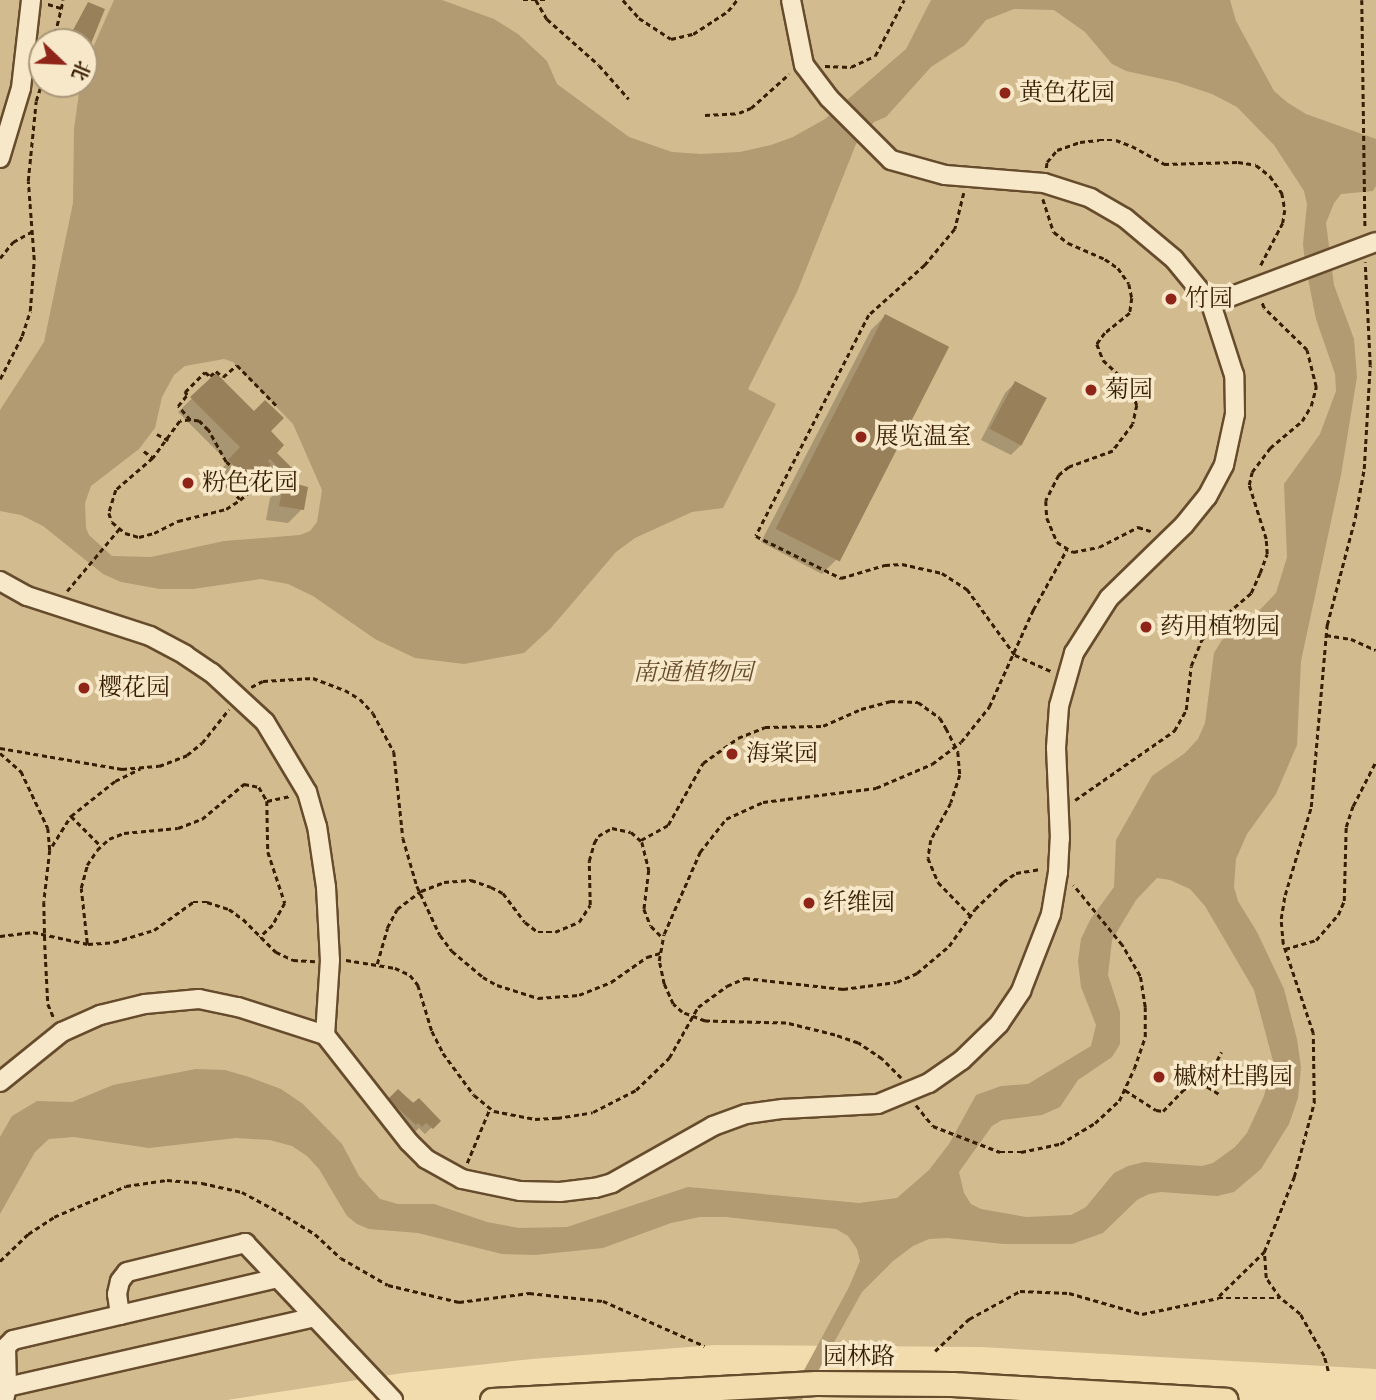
<!DOCTYPE html>
<html>
<head>
<meta charset="utf-8">
<style>
  body { margin:0 }
  #map { position:relative; width:1376px; height:1400px; overflow:hidden; background:#f2dbac; font-family:Alegreya,"Noto Serif SC",serif }
  div>[style] { position:absolute }
  .green>* { inset:0; background:#d2bb8f }
  .water>* { inset:0; background:#b29a72 }
  .shadow>* { inset:0; background:#0003 }
  .building>* { inset:0; background:#98805a; transform-origin:0 0 }
  .path>* { height:2.5px; margin-top:-1.25px; transform-origin:0; background:repeating-linear-gradient(90deg,#371d01 0 5px,transparent 0 8.5px) }
  .roads { filter:drop-shadow(2px 0 #664c2c) drop-shadow(-2px 0 #664c2c) drop-shadow(0 2px #664c2c) drop-shadow(0 -2px #664c2c) }
  .minor>* { height:18px; margin:-9px; padding:0 9px; transform-origin:9px; border-radius:9px; background:#f7e8c9 }
  .major>* { height:23px; margin:-11.5px; padding:0 11.5px; transform-origin:11.5px; border-radius:11.5px; background:#f2dbac }
  .dots>* { width:19px; height:19px; translate:-50% -50%; box-sizing:border-box; border:4px solid #f7e8c9; border-radius:50% }
  span { translate:-50% -50%; white-space:nowrap; text-align:center; line-height:1.15; -webkit-text-stroke:7px #f7e8c9; paint-order:stroke }
  .poi-label { font-size:24px; color:#371d01 }
  .left { translate:0 -50%; text-align:left }
  .park-label { font-size:24px; color:#664c2c; font-style:italic }
  .street-label { font-size:24px; color:#371d01 }
  .north { position:absolute; left:28px; top:28px; width:70px; height:70px; box-sizing:border-box; background:#f7e8c9; border:2px solid #aa9779; border-radius:50%; rotate:113deg; font-size:19px; font-weight:700; line-height:28px; text-align:center; color:#371d01 }
  .north::after { content:''; display:block; margin:auto; width:24px; height:32px; background:#8f2418; clip-path:polygon(50% 0,100% 100%,50% 72%,0 100%) }
</style>
</head>
<body>
<div id="map">
  <div class="green">
    <div style="clip-path:polygon(evenodd,0 0,1376px 0,1376px 1369px,981px 1347px,715px 1345px,532px 1359px,403px 1373px,227px 1400px,0 1400px,0 0,42px 42px,84px 42px,84px 84px,42px 84px,42px 42px)"></div>
  </div>
  <div class="water">
    <div style="clip-path:polygon(evenodd,114px 0,442px 0,494px 19px,518px 34px,547px 61px,557px 84px,629px 137px,672px 152px,701px 154px,740px 152px,771px 145px,793px 137px,825px 119px,906px 49px,931px 0,1230px 0,1236px 21px,1274px 91px,1288px 103px,1306px 114px,1376px 139px,1376px 186px,1373px 191px,1341px 194px,1334px 203px,1326px 223px,1334px 285px,1354px 339px,1357px 377px,1341px 475px,1301px 661px,1297px 745px,1276px 794px,1247px 834px,1236px 859px,1234px 887px,1238px 901px,1257px 932px,1284px 989px,1297px 1039px,1301px 1067px,1298px 1098px,1289px 1124px,1261px 1169px,1234px 1192px,1217px 1196px,1161px 1192px,1149px 1194px,1137px 1200px,1103px 1233px,1072px 1244px,1004px 1244px,947px 1238px,929px 1239px,913px 1246px,893px 1261px,862px 1292px,802px 1400px,788px 1400px,849px 1287px,860px 1261px,857px 1249px,848px 1236px,836px 1229px,726px 1217px,700px 1217px,671px 1223px,603px 1248px,535px 1255px,502px 1254px,418px 1233px,369px 1229px,357px 1224px,347px 1216px,319px 1169px,307px 1156px,292px 1146px,270px 1140px,236px 1138px,149px 1148px,74px 1137px,49px 1139px,35px 1152px,0 1214px,0 1137px,12px 1116px,37px 1101px,72px 1102px,113px 1085px,196px 1069px,225px 1070px,249px 1077px,281px 1089px,303px 1104px,342px 1144px,359px 1176px,380px 1199px,398px 1204px,434px 1204px,487px 1222px,519px 1228px,567px 1227px,688px 1187px,859px 1203px,897px 1198px,929px 1170px,949px 1144px,976px 1095px,1001px 1086px,1028px 1084px,1091px 1046px,1096px 1025px,1081px 987px,1078px 961px,1081px 939px,1090px 920px,1114px 887px,1116px 840px,1152px 776px,1185px 753px,1198px 739px,1205px 723px,1214px 653px,1222px 640px,1250px 620px,1276px 593px,1287px 557px,1284px 484px,1320px 434px,1336px 391px,1335px 374px,1316px 319px,1305px 263px,1303px 244px,1307px 204px,1304px 191px,1274px 145px,1237px 107px,1212px 94px,1176px 82px,1126px 71px,1112px 64px,1085px 32px,1054px 10px,1014px 9px,986px 20px,965px 45px,931px 67px,886px 117px,874px 122px,856px 144px,797px 292px,748px 389px,776px 404px,723px 508px,692px 512px,635px 538px,616px 552px,551px 628px,524px 653px,464px 664px,415px 658px,375px 639px,313px 596px,288px 584px,261px 579px,193px 589px,160px 589px,121px 582px,103px 574px,43px 526px,21px 515px,0 511px,0 410px,44px 342px,73px 203px,74px 129px,80px 86px,84px 84px,87px 61px,114px 0,224px 359px,233px 362px,293px 424px,322px 490px,317px 522px,310px 531px,300px 535px,224px 541px,151px 557px,112px 556px,89px 535px,86px 528px,85px 503px,91px 486px,139px 449px,155px 428px,162px 397px,174px 375px,185px 366px,224px 359px,114px 0,1157px 878px,1170px 880px,1190px 889px,1205px 906px,1254px 990px,1273px 1061px,1264px 1096px,1247px 1133px,1235px 1147px,1213px 1163px,1202px 1166px,1144px 1162px,1128px 1166px,1114px 1173px,1086px 1207px,1071px 1215px,1026px 1217px,981px 1209px,971px 1204px,964px 1193px,959px 1172px,992px 1126px,1002px 1120px,1042px 1115px,1060px 1107px,1078px 1080px,1112px 1057px,1120px 1044px,1120px 1012px,1108px 975px,1112px 940px,1136px 900px,1157px 878px)"></div>
  </div>
  <div class="shadow">
    <div style="clip-path:polygon(88px 4px,86px 50px,84px 52px,84px 42px,66px 42px)"></div>
    <div style="clip-path:polygon(885px 316px,836px 560px,822px 574px,761px 542px,871px 330px)"></div>
    <div style="clip-path:polygon(216px 375px,269px 432px,274px 453px,296px 485px,302px 509px,288px 523px,266px 520px,270px 498px,276px 493px,258px 475px,237px 495px,216px 475px,228px 462px,178px 412px)"></div>
    <div style="clip-path:polygon(1015px 383px,1021px 445px,1011px 455px,981px 440px,1005px 393px)"></div>
    <div style="clip-path:polygon(398px 1091px,438px 1121px,425px 1134px,419px 1128px,415px 1132px,411px 1128px,408px 1130px,383px 1107px)"></div>
  </div>
  <div class="building">
    <div style="clip-path:polygon(88px 2px,105px 9px,88px 51px,84px 49px,84px 42px,67px 42px)"></div>
    <div style="left:885px;top:314px;width:72px;height:241px;rotate:27deg"></div>
    <div style="clip-path:polygon(216px 373px,254px 411px,265px 400px,284px 418px,271px 431px,284px 445px,277px 453px,298px 474px,297px 484px,308px 487px,304px 510px,279px 506px,284px 482px,288px 483px,289px 479px,270px 459px,268px 461px,271px 464px,252px 482px,228px 460px,240px 447px,190px 397px)"></div>
    <div style="left:1015px;top:381px;width:36px;height:54px;rotate:28deg"></div>
    <div style="clip-path:polygon(398px 1089px,413px 1103px,419px 1098px,441px 1121px,433px 1129px,426px 1123px,422px 1127px,418px 1123px,416px 1125px,388px 1099px)"></div>
  </div>
  <div class="path">
    <div style="left:523px;top:0;width:23px"></div>
    <div style="left:536px;top:0;width:22px;rotate:60deg"></div>
    <div style="left:547px;top:19px;width:69px;rotate:41.5deg"></div>
    <div style="left:599px;top:65px;width:45px;rotate:48.6deg"></div>
    <div style="left:623px;top:0;width:24px;rotate:48deg"></div>
    <div style="left:639px;top:18px;width:38px;rotate:33deg"></div>
    <div style="left:671px;top:39px;width:23px;rotate:-13deg"></div>
    <div style="left:693px;top:34px;width:42px;rotate:-33.3deg"></div>
    <div style="left:728px;top:11px;width:14px;rotate:-51deg"></div>
    <div style="left:1362px;top:0;width:228px;rotate:89.2deg"></div>
    <div style="left:48px;top:4px;width:14px;rotate:17deg"></div>
    <div style="left:53px;top:42px;width:43px;rotate:-76.6deg"></div>
    <div style="left:825px;top:66px;width:26px;rotate:2deg"></div>
    <div style="left:851px;top:67px;width:26px;rotate:-25deg"></div>
    <div style="left:875px;top:56px;width:63px;rotate:-62.6deg"></div>
    <div style="left:705px;top:115px;width:34px;rotate:-3deg"></div>
    <div style="left:739px;top:113px;width:13px;rotate:-23deg"></div>
    <div style="left:751px;top:108px;width:51px;rotate:-41.8deg"></div>
    <div style="left:1046px;top:168px;width:6px;rotate:-81deg"></div>
    <div style="left:1047px;top:162px;width:16px;rotate:-50deg"></div>
    <div style="left:1057px;top:150px;width:24px;rotate:-19deg"></div>
    <div style="left:1080px;top:142px;width:19px;rotate:-6deg"></div>
    <div style="left:1099px;top:140px;width:17px"></div>
    <div style="left:1116px;top:140px;width:17px;rotate:21deg"></div>
    <div style="left:1132px;top:146px;width:37px;rotate:29deg"></div>
    <div style="left:1164px;top:164px;width:74px;rotate:-1.5deg"></div>
    <div style="left:1238px;top:162px;width:18px;rotate:9deg"></div>
    <div style="left:1256px;top:165px;width:18px;rotate:38deg"></div>
    <div style="left:1270px;top:176px;width:21px;rotate:55deg"></div>
    <div style="left:1282px;top:193px;width:17px;rotate:80deg"></div>
    <div style="left:1285px;top:210px;width:13px;rotate:99deg"></div>
    <div style="left:1283px;top:223px;width:50px;rotate:117.6deg"></div>
    <div style="left:964px;top:193px;width:37px;rotate:104deg"></div>
    <div style="left:955px;top:229px;width:47px;rotate:129.8deg"></div>
    <div style="left:925px;top:265px;width:75px;rotate:138.2deg"></div>
    <div style="left:869px;top:315px;width:248px;rotate:117.1deg"></div>
    <div style="left:756px;top:536px;width:95px;rotate:26.3deg"></div>
    <div style="left:841px;top:578px;width:46px;rotate:-16.5deg"></div>
    <div style="left:885px;top:565px;width:17px;rotate:-3deg"></div>
    <div style="left:902px;top:564px;width:41px;rotate:12.7deg"></div>
    <div style="left:942px;top:573px;width:30px;rotate:33deg"></div>
    <div style="left:967px;top:589px;width:82px;rotate:54deg"></div>
    <div style="left:1015px;top:655px;width:42px;rotate:24.1deg"></div>
    <div style="left:1043px;top:199px;width:35px;rotate:72deg"></div>
    <div style="left:1054px;top:232px;width:18px;rotate:38deg"></div>
    <div style="left:1068px;top:243px;width:40px;rotate:23.4deg"></div>
    <div style="left:1105px;top:259px;width:16px;rotate:35deg"></div>
    <div style="left:1118px;top:268px;width:19px;rotate:55deg"></div>
    <div style="left:1129px;top:284px;width:14px;rotate:78deg"></div>
    <div style="left:1132px;top:298px;width:15px;rotate:98deg"></div>
    <div style="left:1130px;top:313px;width:32px;rotate:141deg"></div>
    <div style="left:1105px;top:333px;width:14px;rotate:126deg"></div>
    <div style="left:1097px;top:344px;width:17px;rotate:69deg"></div>
    <div style="left:1103px;top:360px;width:37px;rotate:43deg"></div>
    <div style="left:1130px;top:385px;width:21px;rotate:71deg"></div>
    <div style="left:1137px;top:405px;width:19px;rotate:102deg"></div>
    <div style="left:1133px;top:424px;width:34px;rotate:127deg"></div>
    <div style="left:1113px;top:451px;width:47px;rotate:160deg"></div>
    <div style="left:1069px;top:467px;width:13px;rotate:141deg"></div>
    <div style="left:1059px;top:475px;width:29px;rotate:117deg"></div>
    <div style="left:1046px;top:501px;width:17px;rotate:87deg"></div>
    <div style="left:1047px;top:518px;width:26px;rotate:67deg"></div>
    <div style="left:1057px;top:542px;width:19px;rotate:32deg"></div>
    <div style="left:1073px;top:552px;width:26px;rotate:-11deg"></div>
    <div style="left:1099px;top:547px;width:44px;rotate:-27.1deg"></div>
    <div style="left:1138px;top:527px;width:16px;rotate:18deg"></div>
    <div style="left:0;top:258px;width:21px;rotate:-51deg"></div>
    <div style="left:13px;top:242px;width:21px;rotate:-29deg"></div>
    <div style="left:0;top:379px;width:48px;rotate:-62.9deg"></div>
    <div style="left:22px;top:336px;width:26px;rotate:-72deg"></div>
    <div style="left:30px;top:311px;width:51px;rotate:-85.5deg"></div>
    <div style="left:34px;top:260px;width:79px;rotate:-94.3deg"></div>
    <div style="left:28px;top:181px;width:80px;rotate:-84.3deg"></div>
    <div style="left:36px;top:101px;width:20px;rotate:-72deg"></div>
    <div style="left:190px;top:420px;width:18px;rotate:-131deg"></div>
    <div style="left:178px;top:406px;width:14px;rotate:-51deg"></div>
    <div style="left:187px;top:395px;width:4px;rotate:-124deg"></div>
    <div style="left:185px;top:392px;width:28px;rotate:-45deg"></div>
    <div style="left:205px;top:372px;width:6px;rotate:39deg"></div>
    <div style="left:210px;top:376px;width:8px;rotate:-40deg"></div>
    <div style="left:216px;top:371px;width:9px;rotate:41deg"></div>
    <div style="left:223px;top:377px;width:18px;rotate:-41deg"></div>
    <div style="left:237px;top:365px;width:57px;rotate:45.7deg"></div>
    <div style="left:157px;top:434px;width:13px;rotate:29deg"></div>
    <div style="left:144px;top:451px;width:11px;rotate:38deg"></div>
    <div style="left:236px;top:471px;width:17px;rotate:130deg"></div>
    <div style="left:225px;top:484px;width:21px;rotate:45deg"></div>
    <div style="left:261px;top:481px;width:11px;rotate:45deg"></div>
    <div style="left:269px;top:489px;width:11px;rotate:10deg"></div>
    <div style="left:255px;top:487px;width:38px;rotate:-139deg"></div>
    <div style="left:226px;top:462px;width:37px;rotate:-119deg"></div>
    <div style="left:208px;top:430px;width:13px;rotate:-135deg"></div>
    <div style="left:199px;top:421px;width:9px;rotate:-174deg"></div>
    <div style="left:190px;top:420px;width:10px;rotate:174deg"></div>
    <div style="left:180px;top:421px;width:46px;rotate:126.1deg"></div>
    <div style="left:153px;top:458px;width:49px;rotate:139.1deg"></div>
    <div style="left:116px;top:490px;width:24px;rotate:107deg"></div>
    <div style="left:109px;top:513px;width:9px;rotate:72deg"></div>
    <div style="left:112px;top:522px;width:17px;rotate:40deg"></div>
    <div style="left:125px;top:533px;width:15px;rotate:16deg"></div>
    <div style="left:139px;top:537px;width:16px;rotate:-15deg"></div>
    <div style="left:154px;top:533px;width:27px;rotate:-27deg"></div>
    <div style="left:178px;top:521px;width:49px;rotate:-14deg"></div>
    <div style="left:226px;top:509px;width:17px;rotate:-33deg"></div>
    <div style="left:240px;top:500px;width:28px;rotate:-42deg"></div>
    <div style="left:261px;top:481px;width:7px;rotate:-45deg"></div>
    <div style="left:67px;top:591px;width:81px;rotate:-50deg"></div>
    <div style="left:1326px;top:635px;width:25px;rotate:9deg"></div>
    <div style="left:1351px;top:639px;width:27px;rotate:24deg"></div>
    <div style="left:251px;top:687px;width:13px;rotate:-27deg"></div>
    <div style="left:263px;top:681px;width:50px;rotate:-3.4deg"></div>
    <div style="left:313px;top:678px;width:34px;rotate:21deg"></div>
    <div style="left:345px;top:690px;width:17px;rotate:31deg"></div>
    <div style="left:360px;top:699px;width:19px;rotate:47deg"></div>
    <div style="left:373px;top:713px;width:44px;rotate:61.7deg"></div>
    <div style="left:394px;top:752px;width:86px;rotate:84deg"></div>
    <div style="left:403px;top:838px;width:50px;rotate:73.7deg"></div>
    <div style="left:417px;top:886px;width:54px;rotate:64.9deg"></div>
    <div style="left:440px;top:935px;width:20px;rotate:53deg"></div>
    <div style="left:452px;top:951px;width:40px;rotate:40deg"></div>
    <div style="left:483px;top:977px;width:16px;rotate:30deg"></div>
    <div style="left:497px;top:985px;width:43px;rotate:17.6deg"></div>
    <div style="left:538px;top:998px;width:41px;rotate:-4.2deg"></div>
    <div style="left:579px;top:995px;width:35px;rotate:-22deg"></div>
    <div style="left:611px;top:982px;width:44px;rotate:-34.8deg"></div>
    <div style="left:647px;top:957px;width:14px;rotate:-17deg"></div>
    <div style="left:0;top:748px;width:124px;rotate:9.8deg"></div>
    <div style="left:122px;top:769px;width:37px;rotate:-5deg"></div>
    <div style="left:159px;top:766px;width:30px;rotate:-21deg"></div>
    <div style="left:187px;top:755px;width:19px;rotate:-39deg"></div>
    <div style="left:202px;top:743px;width:43px;rotate:-51.5deg"></div>
    <div style="left:0;top:753px;width:28px;rotate:41deg"></div>
    <div style="left:21px;top:771px;width:63px;rotate:64.7deg"></div>
    <div style="left:48px;top:828px;width:22px;rotate:85deg"></div>
    <div style="left:50px;top:850px;width:52px;rotate:96.6deg"></div>
    <div style="left:44px;top:902px;width:43px;rotate:88.7deg"></div>
    <div style="left:45px;top:945px;width:59px;rotate:87.1deg"></div>
    <div style="left:48px;top:1004px;width:15px;rotate:67deg"></div>
    <div style="left:1075px;top:800px;width:121px;rotate:-34.9deg"></div>
    <div style="left:1174px;top:731px;width:24px;rotate:-60deg"></div>
    <div style="left:1186px;top:710px;width:44px;rotate:-83.5deg"></div>
    <div style="left:1191px;top:666px;width:27px;rotate:-68deg"></div>
    <div style="left:1201px;top:641px;width:22px;rotate:-51deg"></div>
    <div style="left:1215px;top:624px;width:48px;rotate:-40.7deg"></div>
    <div style="left:1251px;top:593px;width:22px;rotate:-66deg"></div>
    <div style="left:1260px;top:573px;width:20px;rotate:-70deg"></div>
    <div style="left:1267px;top:554px;width:15px;rotate:-94deg"></div>
    <div style="left:1266px;top:539px;width:57px;rotate:-107.5deg"></div>
    <div style="left:1249px;top:485px;width:13px;rotate:-77deg"></div>
    <div style="left:1252px;top:472px;width:30px;rotate:-53deg"></div>
    <div style="left:1270px;top:448px;width:42px;rotate:-40.2deg"></div>
    <div style="left:1302px;top:421px;width:17px;rotate:-59deg"></div>
    <div style="left:1311px;top:406px;width:20px;rotate:-75deg"></div>
    <div style="left:1316px;top:387px;width:38px;rotate:-104deg"></div>
    <div style="left:1307px;top:350px;width:60px;rotate:-135.7deg"></div>
    <div style="left:1264px;top:308px;width:8px;rotate:-113deg"></div>
    <div style="left:267px;top:801px;width:25px;rotate:-12deg"></div>
    <div style="left:71px;top:816px;width:42px;rotate:45deg"></div>
    <div style="left:641px;top:840px;width:31px;rotate:-29deg"></div>
    <div style="left:668px;top:825px;width:71px;rotate:-60.6deg"></div>
    <div style="left:703px;top:763px;width:43px;rotate:-35.5deg"></div>
    <div style="left:738px;top:738px;width:29px;rotate:-22deg"></div>
    <div style="left:765px;top:727px;width:58px;rotate:-1deg"></div>
    <div style="left:823px;top:726px;width:42px;rotate:-24.1deg"></div>
    <div style="left:861px;top:709px;width:30px;rotate:-15deg"></div>
    <div style="left:890px;top:701px;width:28px;rotate:2deg"></div>
    <div style="left:918px;top:702px;width:27px;rotate:36deg"></div>
    <div style="left:940px;top:718px;width:12px;rotate:59deg"></div>
    <div style="left:946px;top:728px;width:27px;rotate:63deg"></div>
    <div style="left:958px;top:752px;width:23px;rotate:85deg"></div>
    <div style="left:960px;top:775px;width:29px;rotate:108deg"></div>
    <div style="left:951px;top:803px;width:42px;rotate:118.4deg"></div>
    <div style="left:931px;top:840px;width:18px;rotate:99deg"></div>
    <div style="left:928px;top:858px;width:26px;rotate:67deg"></div>
    <div style="left:938px;top:882px;width:46px;rotate:45.9deg"></div>
    <div style="left:52px;top:846px;width:36px;rotate:-58deg"></div>
    <div style="left:71px;top:816px;width:56px;rotate:-38.5deg"></div>
    <div style="left:115px;top:781px;width:28px;rotate:-26deg"></div>
    <div style="left:0;top:936px;width:33px;rotate:-7deg"></div>
    <div style="left:33px;top:932px;width:56px;rotate:12.3deg"></div>
    <div style="left:88px;top:944px;width:26px;rotate:-4deg"></div>
    <div style="left:114px;top:942px;width:42px;rotate:-16.7deg"></div>
    <div style="left:154px;top:930px;width:48px;rotate:-35.7deg"></div>
    <div style="left:193px;top:902px;width:14px"></div>
    <div style="left:207px;top:902px;width:23px;rotate:18deg"></div>
    <div style="left:229px;top:909px;width:17px;rotate:36deg"></div>
    <div style="left:243px;top:919px;width:47px;rotate:45deg"></div>
    <div style="left:276px;top:952px;width:19px;rotate:25deg"></div>
    <div style="left:293px;top:960px;width:22px;rotate:3deg"></div>
    <div style="left:87px;top:943px;width:55px;rotate:-96.2deg"></div>
    <div style="left:81px;top:888px;width:24px;rotate:-75deg"></div>
    <div style="left:87px;top:865px;width:18px;rotate:-56deg"></div>
    <div style="left:97px;top:850px;width:16px;rotate:-43deg"></div>
    <div style="left:109px;top:839px;width:16px;rotate:-22deg"></div>
    <div style="left:124px;top:833px;width:54px;rotate:-5.3deg"></div>
    <div style="left:178px;top:828px;width:26px;rotate:-21deg"></div>
    <div style="left:202px;top:819px;width:55px;rotate:-39.8deg"></div>
    <div style="left:244px;top:784px;width:15px;rotate:11deg"></div>
    <div style="left:259px;top:787px;width:16px;rotate:60deg"></div>
    <div style="left:267px;top:801px;width:51px;rotate:88.9deg"></div>
    <div style="left:268px;top:852px;width:54px;rotate:71.6deg"></div>
    <div style="left:285px;top:903px;width:25px;rotate:119deg"></div>
    <div style="left:273px;top:925px;width:18px;rotate:137deg"></div>
    <div style="left:1285px;top:949px;width:32px;rotate:-16deg"></div>
    <div style="left:1316px;top:940px;width:33px;rotate:-49deg"></div>
    <div style="left:1338px;top:915px;width:15px;rotate:-67deg"></div>
    <div style="left:1344px;top:901px;width:74px;rotate:-88.5deg"></div>
    <div style="left:1346px;top:827px;width:22px;rotate:-72deg"></div>
    <div style="left:1353px;top:806px;width:51px;rotate:-62.9deg"></div>
    <div style="left:346px;top:960px;width:50px;rotate:9.3deg"></div>
    <div style="left:395px;top:968px;width:17px;rotate:25deg"></div>
    <div style="left:410px;top:975px;width:13px;rotate:51deg"></div>
    <div style="left:418px;top:985px;width:48px;rotate:73.1deg"></div>
    <div style="left:432px;top:1031px;width:25px;rotate:63deg"></div>
    <div style="left:443px;top:1053px;width:52px;rotate:53.6deg"></div>
    <div style="left:474px;top:1095px;width:26px;rotate:39deg"></div>
    <div style="left:494px;top:1111px;width:42px;rotate:11deg"></div>
    <div style="left:535px;top:1119px;width:22px;rotate:-3deg"></div>
    <div style="left:557px;top:1118px;width:36px;rotate:-9deg"></div>
    <div style="left:593px;top:1112px;width:48px;rotate:-27.1deg"></div>
    <div style="left:636px;top:1090px;width:46px;rotate:-44.1deg"></div>
    <div style="left:669px;top:1058px;width:59px;rotate:-60.4deg"></div>
    <div style="left:698px;top:1007px;width:36px;rotate:-36deg"></div>
    <div style="left:727px;top:986px;width:20px;rotate:-24deg"></div>
    <div style="left:745px;top:978px;width:99px;rotate:6.4deg"></div>
    <div style="left:843px;top:989px;width:54px;rotate:-7.4deg"></div>
    <div style="left:897px;top:982px;width:22px;rotate:-24deg"></div>
    <div style="left:917px;top:973px;width:42px;rotate:-40.2deg"></div>
    <div style="left:949px;top:946px;width:45px;rotate:-54.9deg"></div>
    <div style="left:975px;top:909px;width:39px;rotate:-44deg"></div>
    <div style="left:1003px;top:882px;width:16px;rotate:-35deg"></div>
    <div style="left:1016px;top:873px;width:25px;rotate:-9deg"></div>
    <div style="left:377px;top:964px;width:37px;rotate:-74deg"></div>
    <div style="left:387px;top:928px;width:21px;rotate:-62deg"></div>
    <div style="left:397px;top:909px;width:30px;rotate:-37deg"></div>
    <div style="left:421px;top:891px;width:25px;rotate:-21deg"></div>
    <div style="left:444px;top:882px;width:27px;rotate:-4deg"></div>
    <div style="left:471px;top:880px;width:21px;rotate:19deg"></div>
    <div style="left:491px;top:887px;width:13px;rotate:27deg"></div>
    <div style="left:503px;top:893px;width:36px;rotate:53deg"></div>
    <div style="left:525px;top:922px;width:16px;rotate:38deg"></div>
    <div style="left:538px;top:932px;width:17px"></div>
    <div style="left:555px;top:932px;width:26px;rotate:-23deg"></div>
    <div style="left:579px;top:922px;width:20px;rotate:-57deg"></div>
    <div style="left:590px;top:905px;width:44px;rotate:-91.3deg"></div>
    <div style="left:589px;top:861px;width:19px;rotate:-74deg"></div>
    <div style="left:594px;top:843px;width:8px;rotate:-60deg"></div>
    <div style="left:598px;top:836px;width:16px;rotate:-30deg"></div>
    <div style="left:612px;top:828px;width:19px;rotate:12deg"></div>
    <div style="left:631px;top:832px;width:15px;rotate:42deg"></div>
    <div style="left:642px;top:842px;width:29px;rotate:76deg"></div>
    <div style="left:649px;top:870px;width:39px;rotate:97deg"></div>
    <div style="left:644px;top:909px;width:18px;rotate:68deg"></div>
    <div style="left:651px;top:926px;width:17px;rotate:45deg"></div>
    <div style="left:901px;top:1078px;width:27px;rotate:-135deg"></div>
    <div style="left:882px;top:1059px;width:29px;rotate:-146deg"></div>
    <div style="left:858px;top:1043px;width:24px;rotate:-161deg"></div>
    <div style="left:835px;top:1035px;width:50px;rotate:-166.2deg"></div>
    <div style="left:786px;top:1023px;width:81px;rotate:-178.6deg"></div>
    <div style="left:705px;top:1021px;width:25px;rotate:-159deg"></div>
    <div style="left:682px;top:1012px;width:12px;rotate:-138deg"></div>
    <div style="left:673px;top:1004px;width:22px;rotate:-114deg"></div>
    <div style="left:664px;top:984px;width:24px;rotate:-102deg"></div>
    <div style="left:659px;top:961px;width:27px;rotate:-80deg"></div>
    <div style="left:664px;top:934px;width:90px;rotate:-66.3deg"></div>
    <div style="left:700px;top:852px;width:42px;rotate:-51.8deg"></div>
    <div style="left:726px;top:819px;width:41px;rotate:-24.7deg"></div>
    <div style="left:763px;top:802px;width:114px;rotate:-7.1deg"></div>
    <div style="left:876px;top:788px;width:61px;rotate:-23.2deg"></div>
    <div style="left:932px;top:764px;width:36px;rotate:-37deg"></div>
    <div style="left:961px;top:742px;width:45px;rotate:-51.3deg"></div>
    <div style="left:989px;top:707px;width:107px;rotate:-65.6deg"></div>
    <div style="left:1033px;top:610px;width:70px;rotate:-60.9deg"></div>
    <div style="left:1200px;top:1082px;width:25px;rotate:32deg"></div>
    <div style="left:1125px;top:1090px;width:37px;rotate:33deg"></div>
    <div style="left:1156px;top:1110px;width:7px;rotate:8deg"></div>
    <div style="left:1163px;top:1111px;width:29px;rotate:-46deg"></div>
    <div style="left:1183px;top:1090px;width:30px;rotate:-28deg"></div>
    <div style="left:1209px;top:1076px;width:27px;rotate:-63deg"></div>
    <div style="left:916px;top:1105px;width:27px;rotate:51deg"></div>
    <div style="left:933px;top:1126px;width:72px;rotate:21.2deg"></div>
    <div style="left:1000px;top:1152px;width:21px"></div>
    <div style="left:1021px;top:1152px;width:40px;rotate:-12deg"></div>
    <div style="left:1060px;top:1144px;width:41px;rotate:-31deg"></div>
    <div style="left:1095px;top:1123px;width:33px;rotate:-43deg"></div>
    <div style="left:1119px;top:1101px;width:35px;rotate:-65deg"></div>
    <div style="left:1134px;top:1069px;width:34px;rotate:-71deg"></div>
    <div style="left:1145px;top:1037px;width:30px;rotate:-90deg"></div>
    <div style="left:1145px;top:1007px;width:31px;rotate:-99deg"></div>
    <div style="left:1140px;top:976px;width:36px;rotate:-120deg"></div>
    <div style="left:1122px;top:945px;width:77px;rotate:-129.2deg"></div>
    <div style="left:467px;top:1163px;width:60px;rotate:-67.3deg"></div>
    <div style="left:0;top:1261px;width:39px;rotate:-44deg"></div>
    <div style="left:28px;top:1234px;width:31px;rotate:-33deg"></div>
    <div style="left:54px;top:1217px;width:78px;rotate:-23.3deg"></div>
    <div style="left:126px;top:1186px;width:41px;rotate:-8.3deg"></div>
    <div style="left:167px;top:1180px;width:35px;rotate:5deg"></div>
    <div style="left:202px;top:1183px;width:41px;rotate:12.7deg"></div>
    <div style="left:242px;top:1192px;width:42px;rotate:28.4deg"></div>
    <div style="left:279px;top:1212px;width:42px;rotate:31.4deg"></div>
    <div style="left:315px;top:1234px;width:35px;rotate:43deg"></div>
    <div style="left:341px;top:1258px;width:54px;rotate:29.9deg"></div>
    <div style="left:388px;top:1285px;width:73px;rotate:13.5deg"></div>
    <div style="left:459px;top:1302px;width:71px;rotate:-7.3deg"></div>
    <div style="left:529px;top:1293px;width:74px;rotate:6.2deg"></div>
    <div style="left:603px;top:1301px;width:111px;rotate:23.8deg"></div>
    <div style="left:1219px;top:1296px;width:63px;rotate:-44.4deg"></div>
    <div style="left:935px;top:1351px;width:47px;rotate:-43.3deg"></div>
    <div style="left:969px;top:1319px;width:58px;rotate:-28.8deg"></div>
    <div style="left:1020px;top:1291px;width:49px;rotate:2.3deg"></div>
    <div style="left:1069px;top:1293px;width:76px;rotate:16deg"></div>
    <div style="left:1142px;top:1314px;width:78px;rotate:-11.9deg"></div>
    <div style="left:1218px;top:1298px;width:62px"></div>
    <div style="left:1328px;top:1371px;width:16px;rotate:-105deg"></div>
    <div style="left:1324px;top:1356px;width:48px;rotate:-119.7deg"></div>
    <div style="left:1300px;top:1314px;width:26px;rotate:-141deg"></div>
    <div style="left:1280px;top:1298px;width:24px;rotate:-125deg"></div>
    <div style="left:1266px;top:1278px;width:26px;rotate:-94deg"></div>
    <div style="left:1264px;top:1252px;width:81px;rotate:-68.2deg"></div>
    <div style="left:1294px;top:1177px;width:77px;rotate:-74.9deg"></div>
    <div style="left:1314px;top:1103px;width:70px;rotate:-90.8deg"></div>
    <div style="left:1313px;top:1033px;width:94px;rotate:-108.6deg"></div>
    <div style="left:1283px;top:944px;width:25px;rotate:-95deg"></div>
    <div style="left:1281px;top:919px;width:24px;rotate:-81deg"></div>
    <div style="left:1285px;top:895px;width:92px;rotate:-73.5deg"></div>
    <div style="left:1311px;top:807px;width:183px;rotate:-85deg"></div>
    <div style="left:1327px;top:625px;width:111px;rotate:-75.3deg"></div>
    <div style="left:1355px;top:518px;width:50px;rotate:-79.6deg"></div>
    <div style="left:1364px;top:469px;width:104px;rotate:-86.7deg"></div>
    <div style="left:1370px;top:365px;width:103px;rotate:-92.8deg"></div>
  </div>
  <div class="roads">
    <div class="minor">
      <div style="left:0;top:158px;width:73px;rotate:-73.3deg"></div>
      <div style="left:21px;top:88px;width:89px;rotate:-83.5deg"></div>
      <div style="left:1211px;top:304px;width:176px;rotate:-20.6deg"></div>
      <div style="left:0;top:581px;width:31px;rotate:29deg"></div>
      <div style="left:27px;top:596px;width:129px;rotate:18deg"></div>
      <div style="left:150px;top:636px;width:40px;rotate:28deg"></div>
      <div style="left:185px;top:655px;width:32px;rotate:34deg"></div>
      <div style="left:212px;top:673px;width:72px;rotate:42.8deg"></div>
      <div style="left:265px;top:722px;width:82px;rotate:59deg"></div>
      <div style="left:307px;top:792px;width:35px;rotate:74deg"></div>
      <div style="left:317px;top:826px;width:62px;rotate:81.6deg"></div>
      <div style="left:326px;top:887px;width:73px;rotate:86.9deg"></div>
      <div style="left:330px;top:960px;width:75px;rotate:93.8deg"></div>
      <div style="left:0;top:1082px;width:80px;rotate:-38.9deg"></div>
      <div style="left:62px;top:1032px;width:42px;rotate:-24.1deg"></div>
      <div style="left:100px;top:1015px;width:46px;rotate:-13.7deg"></div>
      <div style="left:145px;top:1004px;width:54px;rotate:-5.3deg"></div>
      <div style="left:199px;top:999px;width:40px;rotate:12deg"></div>
      <div style="left:238px;top:1007px;width:91px;rotate:17.8deg"></div>
      <div style="left:325px;top:1035px;width:136px;rotate:51.9deg"></div>
      <div style="left:409px;top:1142px;width:24px;rotate:45deg"></div>
      <div style="left:426px;top:1159px;width:41px;rotate:29.1deg"></div>
      <div style="left:462px;top:1179px;width:59px;rotate:11.7deg"></div>
      <div style="left:520px;top:1191px;width:40px;rotate:1.4deg"></div>
      <div style="left:560px;top:1192px;width:35px;rotate:-7deg"></div>
      <div style="left:595px;top:1188px;width:18px;rotate:-16deg"></div>
      <div style="left:612px;top:1183px;width:116px;rotate:-29.4deg"></div>
      <div style="left:713px;top:1126px;width:35px;rotate:-20deg"></div>
      <div style="left:746px;top:1114px;width:37px;rotate:-8deg"></div>
      <div style="left:783px;top:1109px;width:95px;rotate:-3deg"></div>
      <div style="left:878px;top:1104px;width:55px;rotate:-22.4deg"></div>
      <div style="left:929px;top:1083px;width:40px;rotate:-34.9deg"></div>
      <div style="left:962px;top:1060px;width:52px;rotate:-44.2deg"></div>
      <div style="left:999px;top:1024px;width:40px;rotate:-56deg"></div>
      <div style="left:1021px;top:991px;width:83px;rotate:-68.7deg"></div>
      <div style="left:1051px;top:914px;width:43px;rotate:-80.5deg"></div>
      <div style="left:1058px;top:872px;width:33px;rotate:-87deg"></div>
      <div style="left:1060px;top:839px;width:91px;rotate:-92.5deg"></div>
      <div style="left:1056px;top:748px;width:42px;rotate:-85.9deg"></div>
      <div style="left:1059px;top:706px;width:55px;rotate:-74.2deg"></div>
      <div style="left:1074px;top:653px;width:65px;rotate:-57.5deg"></div>
      <div style="left:1109px;top:598px;width:105px;rotate:-44.2deg"></div>
      <div style="left:1184px;top:525px;width:36px;rotate:-51deg"></div>
      <div style="left:1207px;top:497px;width:36px;rotate:-62deg"></div>
      <div style="left:1224px;top:465px;width:52px;rotate:-77.8deg"></div>
      <div style="left:1235px;top:414px;width:39px;rotate:-91deg"></div>
      <div style="left:1234px;top:375px;width:75px;rotate:-107.9deg"></div>
      <div style="left:1211px;top:304px;width:58px;rotate:-129.4deg"></div>
      <div style="left:1174px;top:259px;width:64px;rotate:-140.1deg"></div>
      <div style="left:1125px;top:218px;width:39px;rotate:-150deg"></div>
      <div style="left:1091px;top:198px;width:49px;rotate:-162.3deg"></div>
      <div style="left:1044px;top:183px;width:99px;rotate:-175.4deg"></div>
      <div style="left:945px;top:175px;width:56px;rotate:-164.5deg"></div>
      <div style="left:891px;top:160px;width:88px;rotate:-135deg"></div>
      <div style="left:829px;top:98px;width:41px;rotate:-127.1deg"></div>
      <div style="left:804px;top:65px;width:66px;rotate:-101.3deg"></div>
      <div style="left:120px;top:1315px;width:21px;rotate:-98deg"></div>
      <div style="left:117px;top:1294px;width:13px;rotate:-77deg"></div>
      <div style="left:120px;top:1281px;width:11px;rotate:-52deg"></div>
      <div style="left:127px;top:1272px;width:122px;rotate:-13.8deg"></div>
      <div style="left:245px;top:1243px;width:216px;rotate:46.7deg"></div>
      <div style="left:7px;top:1387px;width:315px;rotate:-12.8deg"></div>
      <div style="left:4px;top:1400px;width:13px;rotate:-77deg"></div>
      <div style="left:7px;top:1387px;width:40px;rotate:-91.4deg"></div>
      <div style="left:6px;top:1347px;width:10px;rotate:-45deg"></div>
      <div style="left:13px;top:1340px;width:272px;rotate:-13.2deg"></div>
    </div>
    <div class="major">
      <div style="left:492px;top:1400px;width:324px;rotate:-3deg"></div>
      <div style="left:816px;top:1383px;width:136px;rotate:0.4deg"></div>
      <div style="left:952px;top:1384px;width:274px;rotate:3.3deg"></div>
    </div>
  </div>
  <div class="dots">
    <div style="left:1005px;top:93px;background:#8f2418"></div>
    <div style="left:1171px;top:299px;background:#8f2418"></div>
    <div style="left:1091px;top:390px;background:#8f2418"></div>
    <div style="left:861px;top:437px;background:#8f2418"></div>
    <div style="left:188px;top:483px;background:#8f2418"></div>
    <div style="left:1146px;top:627px;background:#8f2418"></div>
    <div style="left:84px;top:688px;background:#8f2418"></div>
    <div style="left:732px;top:754px;background:#8f2418"></div>
    <div style="left:809px;top:903px;background:#8f2418"></div>
    <div style="left:1159px;top:1077px;background:#8f2418"></div>
  </div>
  <div class="poi-label">
    <span class="left" style="left:1019px;top:93px">黄色花园</span>
    <span class="left" style="left:1185px;top:299px">竹园</span>
    <span class="left" style="left:1105px;top:390px">菊园</span>
    <span class="left" style="left:875px;top:437px">展览温室</span>
    <span class="left" style="left:202px;top:483px">粉色花园</span>
    <span class="left" style="left:1160px;top:627px">药用植物园</span>
    <span class="left" style="left:98px;top:688px">樱花园</span>
    <span class="left" style="left:746px;top:754px">海棠园</span>
    <span class="left" style="left:823px;top:903px">纤维园</span>
    <span class="left" style="left:1173px;top:1077px">槭树杜鹃园</span>
  </div>
  <div class="park-label">
    <span style="left:693px;top:673px">南通植物园</span>
  </div>
  <div class="street-label">
    <span style="left:859px;top:1357px">园林路</span>
  </div>
  <div class="north">北</div>
</div>
</body>
</html>
